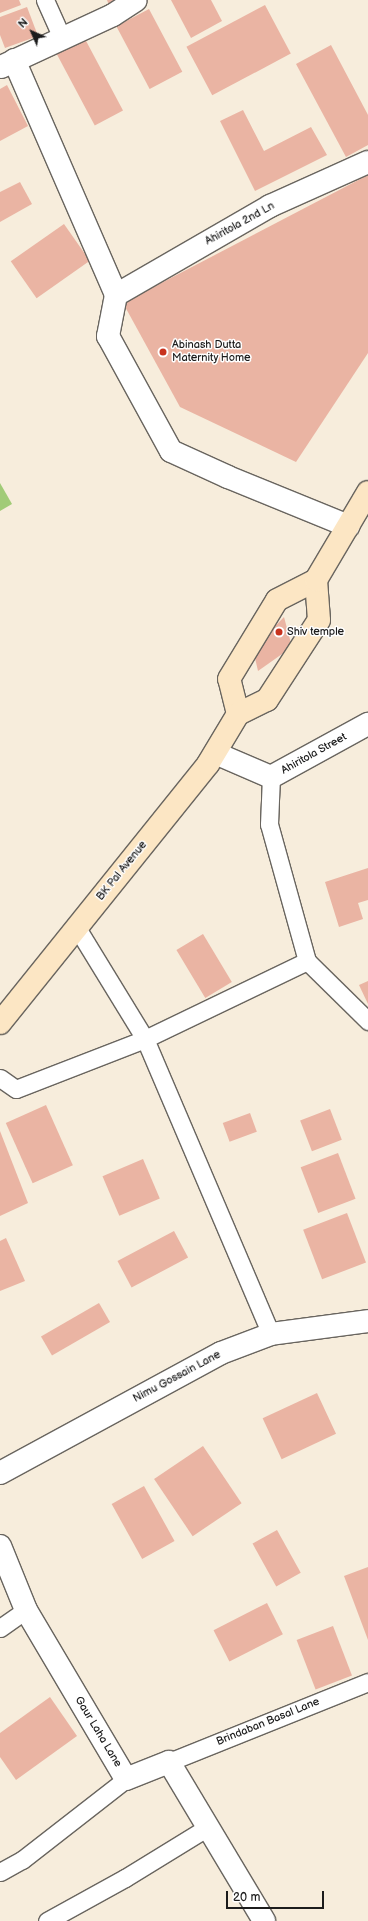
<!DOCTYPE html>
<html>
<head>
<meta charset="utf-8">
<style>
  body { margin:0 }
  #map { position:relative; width:368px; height:1921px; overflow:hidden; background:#f7eddc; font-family:"Balsamiq Sans",sans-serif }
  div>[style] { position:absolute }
  .green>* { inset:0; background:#a1cb77 }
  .building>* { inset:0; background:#eab4a3; transform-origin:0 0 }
  .roads { filter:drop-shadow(1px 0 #69655f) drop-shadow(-1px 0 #69655f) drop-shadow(0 1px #69655f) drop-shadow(0 -1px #69655f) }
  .service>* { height:17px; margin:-8.5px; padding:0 8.5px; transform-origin:8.5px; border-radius:8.5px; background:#fff }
  .minor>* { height:22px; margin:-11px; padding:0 11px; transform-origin:11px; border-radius:11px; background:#fff }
  .tertiary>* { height:22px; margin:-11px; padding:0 11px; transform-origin:11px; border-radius:11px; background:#fff }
  .secondary>* { height:22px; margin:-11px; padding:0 11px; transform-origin:11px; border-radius:11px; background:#fce6c4 }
  .dots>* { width:11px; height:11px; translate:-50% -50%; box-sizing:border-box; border:2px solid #fff; border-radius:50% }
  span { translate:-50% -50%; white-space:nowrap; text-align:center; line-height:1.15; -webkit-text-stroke:3px #fff; paint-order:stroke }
  .street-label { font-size:11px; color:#1c1c1c }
  .poi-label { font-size:11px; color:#1c1c1c }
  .left { translate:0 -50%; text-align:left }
  .north { position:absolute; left:12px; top:12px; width:40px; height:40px; -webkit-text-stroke:3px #fff; paint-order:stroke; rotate:315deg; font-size:11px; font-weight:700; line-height:16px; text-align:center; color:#1c1c1c }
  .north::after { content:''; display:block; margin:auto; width:14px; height:18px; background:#1c1c1c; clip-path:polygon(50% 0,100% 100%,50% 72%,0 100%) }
  .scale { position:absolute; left:226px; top:1891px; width:98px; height:18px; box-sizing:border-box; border:2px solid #1c1c1c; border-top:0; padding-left:5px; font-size:12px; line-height:14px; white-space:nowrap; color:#1c1c1c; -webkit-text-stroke:3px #fff; paint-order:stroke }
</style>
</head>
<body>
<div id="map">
  <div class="green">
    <div style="clip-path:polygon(0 483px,12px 504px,0 511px)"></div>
  </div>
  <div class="building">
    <div style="clip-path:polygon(0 0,19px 0,21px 5px,0 13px)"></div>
    <div style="clip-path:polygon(107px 0,117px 0,109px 5px)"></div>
    <div style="clip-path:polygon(171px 0,211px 0,222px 21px,191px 38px)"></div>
    <div style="left:265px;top:5px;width:55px;height:89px;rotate:62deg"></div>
    <div style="clip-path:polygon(27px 7px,38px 36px,5px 48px,0 35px,0 17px)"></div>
    <div style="left:149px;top:9px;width:71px;height:37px;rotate:62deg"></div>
    <div style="left:85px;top:39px;width:81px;height:32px;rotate:62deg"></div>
    <div style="clip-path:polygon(331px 45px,368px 115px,368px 145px,346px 157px,296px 64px)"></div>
    <div style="clip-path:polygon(7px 85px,28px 126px,0 141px,0 89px)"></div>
    <div style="clip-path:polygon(243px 110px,264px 151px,311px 127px,327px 155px,255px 191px,220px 121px)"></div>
    <div style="clip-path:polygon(368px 175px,368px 353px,296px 462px,180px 407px,123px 303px)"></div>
    <div style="clip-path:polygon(20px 182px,32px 204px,0 222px,0 192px)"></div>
    <div style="left:64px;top:224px;width:45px;height:65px;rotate:55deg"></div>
    <div style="clip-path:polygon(284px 617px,292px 647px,258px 671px,253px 649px)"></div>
    <div style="clip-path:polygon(368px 868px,368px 900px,358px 903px,363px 919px,339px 927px,325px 882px)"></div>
    <div style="left:203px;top:934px;width:56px;height:31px;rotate:59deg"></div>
    <div style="clip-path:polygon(368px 981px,368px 1004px,359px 985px)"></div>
    <div style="left:46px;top:1105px;width:66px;height:44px;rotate:66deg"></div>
    <div style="left:330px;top:1109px;width:33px;height:32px;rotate:69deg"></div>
    <div style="left:250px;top:1113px;width:20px;height:29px;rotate:70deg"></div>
    <div style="clip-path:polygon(0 1131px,28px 1203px,0 1216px)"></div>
    <div style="left:338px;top:1153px;width:49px;height:40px;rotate:69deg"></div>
    <div style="left:143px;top:1159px;width:43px;height:44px;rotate:67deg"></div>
    <div style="left:347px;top:1213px;width:53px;height:47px;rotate:69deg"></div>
    <div style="left:174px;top:1231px;width:30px;height:64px;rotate:62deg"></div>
    <div style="clip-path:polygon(6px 1238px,25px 1281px,0 1291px,0 1241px)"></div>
    <div style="left:99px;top:1303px;width:22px;height:67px;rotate:60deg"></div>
    <div style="left:317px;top:1393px;width:45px;height:60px;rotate:65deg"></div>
    <div style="left:203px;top:1446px;width:69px;height:59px;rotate:56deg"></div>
    <div style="left:144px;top:1486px;width:63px;height:37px;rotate:61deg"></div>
    <div style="left:277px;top:1530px;width:49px;height:28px;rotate:61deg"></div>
    <div style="clip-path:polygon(368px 1567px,368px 1640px,344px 1576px)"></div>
    <div style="left:267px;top:1603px;width:35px;height:60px;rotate:63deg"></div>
    <div style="left:333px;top:1626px;width:53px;height:39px;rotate:69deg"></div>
    <div style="clip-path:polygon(50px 1697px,77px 1736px,16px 1780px,0 1757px,0 1733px)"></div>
  </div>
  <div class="roads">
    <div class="service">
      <div style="left:45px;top:0;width:42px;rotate:65.9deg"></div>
      <div style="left:77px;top:928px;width:130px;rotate:58.5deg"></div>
      <div style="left:145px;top:1039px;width:321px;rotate:66.9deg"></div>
      <div style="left:307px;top:961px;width:86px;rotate:44.5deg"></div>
      <div style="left:0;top:1078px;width:19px;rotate:35deg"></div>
      <div style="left:16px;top:1089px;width:138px;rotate:-21.2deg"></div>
      <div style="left:145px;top:1039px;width:180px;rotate:-25.7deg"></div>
      <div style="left:307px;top:961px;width:142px;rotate:-105.5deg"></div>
      <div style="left:269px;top:824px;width:47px;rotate:-87.6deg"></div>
      <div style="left:0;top:1628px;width:32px;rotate:-35deg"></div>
      <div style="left:169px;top:1762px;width:214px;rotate:-21.9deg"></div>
      <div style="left:0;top:1872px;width:25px;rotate:-29deg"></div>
      <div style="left:22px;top:1860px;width:132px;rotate:-37.9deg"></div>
      <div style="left:47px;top:1921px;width:89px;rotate:-28.9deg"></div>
      <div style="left:125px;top:1878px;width:97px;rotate:-31.6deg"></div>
    </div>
    <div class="minor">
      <div style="left:14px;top:60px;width:256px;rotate:66.5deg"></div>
      <div style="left:116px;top:295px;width:42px;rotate:101deg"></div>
      <div style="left:108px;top:336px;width:131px;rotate:61.3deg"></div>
      <div style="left:171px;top:451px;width:63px;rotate:24.5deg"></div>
      <div style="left:228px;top:477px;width:130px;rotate:22.2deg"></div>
      <div style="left:1px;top:67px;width:123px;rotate:-24.9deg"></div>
      <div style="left:113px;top:15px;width:27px;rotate:-33deg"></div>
      <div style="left:116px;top:295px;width:178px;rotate:-30deg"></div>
      <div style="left:270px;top:206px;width:107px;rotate:-24.2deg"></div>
      <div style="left:215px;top:753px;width:61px;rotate:23.2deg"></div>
      <div style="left:271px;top:777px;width:111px;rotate:-28.7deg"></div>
    </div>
    <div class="tertiary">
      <div style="left:0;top:1473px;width:251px;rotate:-28.5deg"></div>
      <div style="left:221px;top:1353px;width:53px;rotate:-20.8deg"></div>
      <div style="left:271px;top:1334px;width:98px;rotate:-7.6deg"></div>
      <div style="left:0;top:1546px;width:69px;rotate:67.9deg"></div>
      <div style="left:26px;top:1610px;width:196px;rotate:59.4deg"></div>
      <div style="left:126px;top:1779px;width:46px;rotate:-21.6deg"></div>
      <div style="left:169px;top:1762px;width:185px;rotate:59.1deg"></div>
    </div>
    <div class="secondary">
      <div style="left:238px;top:714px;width:36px;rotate:-104deg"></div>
      <div style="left:229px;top:679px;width:92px;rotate:-58.7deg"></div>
      <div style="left:277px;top:600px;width:44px;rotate:-27.1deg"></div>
      <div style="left:0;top:1023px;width:332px;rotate:-51.2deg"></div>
      <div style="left:208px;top:764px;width:58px;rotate:-59deg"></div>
      <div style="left:238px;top:714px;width:32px;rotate:-26deg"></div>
      <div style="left:267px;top:700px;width:95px;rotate:-57deg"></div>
      <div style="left:319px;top:620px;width:40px;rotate:-94.3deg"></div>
      <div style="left:316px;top:580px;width:102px;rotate:-59.4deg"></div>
    </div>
  </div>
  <div class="dots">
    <div style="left:163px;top:352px;background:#c8321e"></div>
    <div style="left:279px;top:632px;background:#c8321e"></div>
  </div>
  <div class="street-label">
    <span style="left:240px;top:224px;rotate:-29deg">Ahiritola 2nd Ln</span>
    <span style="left:314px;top:754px;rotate:-29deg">Ahiritola Street</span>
    <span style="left:122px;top:871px;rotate:-51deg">BK Pal Avenue</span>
    <span style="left:177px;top:1377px;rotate:-28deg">Nimu Gossain Lane</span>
    <span style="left:268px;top:1722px;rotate:-22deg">Brindaban Basal Lane</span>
    <span style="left:98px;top:1732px;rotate:59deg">Gaur Laha Lane</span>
  </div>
  <div class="poi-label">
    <span class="left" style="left:172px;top:352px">Abinash Dutta<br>Maternity Home</span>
    <span class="left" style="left:287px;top:632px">Shiv temple</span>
  </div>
  <div class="north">N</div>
  <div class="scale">20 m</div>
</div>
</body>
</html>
